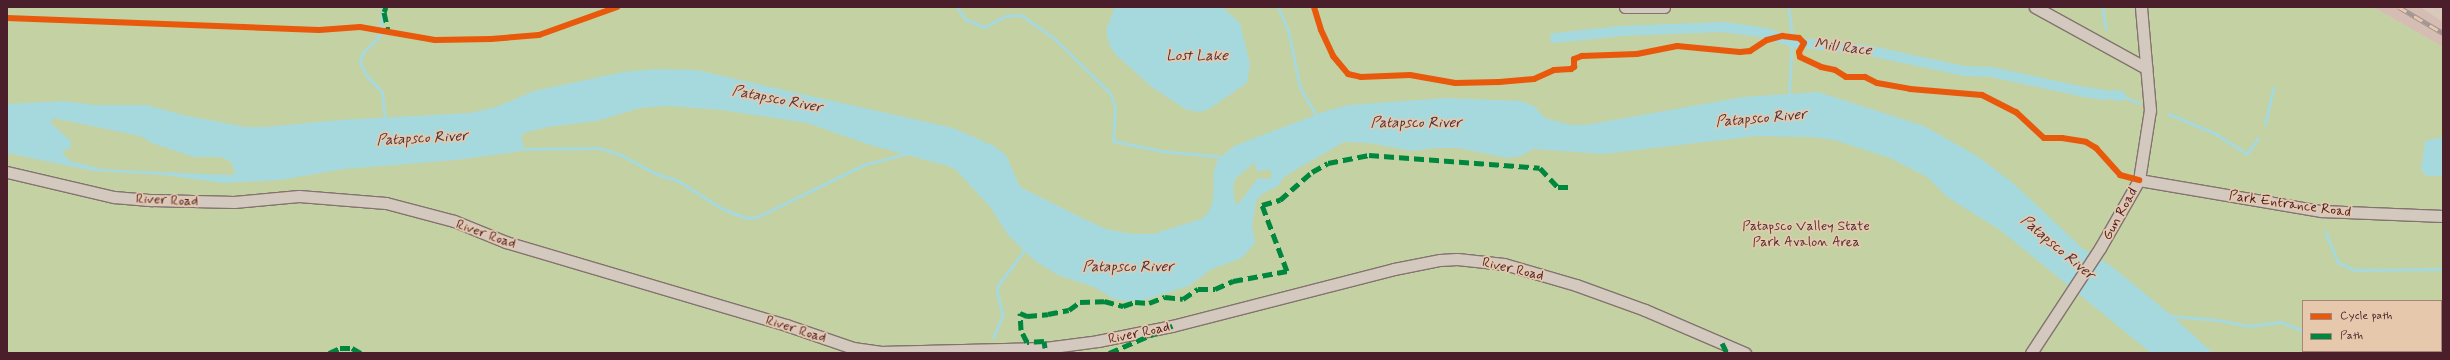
<!DOCTYPE html>
<html>
<head>
<meta charset="utf-8">
<style>
  body { margin:0 }
  #map { position:relative; width:2450px; height:360px; overflow:hidden; background:#d9c9ba; font-family:Mynerve,sans-serif }
  div>[style] { position:absolute }
  .built>* { inset:0; background:#d5bdb4 }
  .green>* { inset:0; background:#c4d1a3 }
  .water>* { inset:0; background:#a6d9de }
  .stream>* { height:3px; margin:-1.5px; padding:0 1.5px; transform-origin:1.5px; border-radius:1.5px; background:#a6d9de }
  .canal>* { height:10px; margin:-5px; padding:0 5px; transform-origin:5px; border-radius:5px; background:#a6d9de }
  .roads { filter:drop-shadow(1px 0 #83736f) drop-shadow(-1px 0 #83736f) drop-shadow(0 1px #83736f) drop-shadow(0 -1px #83736f) }
  .street>* { height:11px; margin:-5.5px; padding:0 5.5px; transform-origin:5.5px; border-radius:5.5px; background:#d4c9bf }
  .rail>* { height:4.5px; margin-top:-2.25px; transform-origin:0; background:repeating-linear-gradient(90deg,#e6c9ad 0 9px,#a39590 0 18px); box-sizing:border-box; border-block:1px solid #a39590 }
  .quiet>* { height:5px; margin-top:-2.5px; transform-origin:0; background:repeating-linear-gradient(90deg,#00873e 0 10px,transparent 0 15px) }
  .cycleway>* { height:6px; margin:-3px; padding:0 3px; transform-origin:3px; border-radius:3px; background:#e8590c }
  span { translate:-50% -50%; white-space:nowrap; text-align:center; line-height:1.15; -webkit-text-stroke:3.5px #e6c9ad; paint-order:stroke }
  .street-label { font-size:14px; color:#4a1f2b }
  .park-label { font-size:14px; color:#543135 }
  .water-label { font-size:15px; color:#51323e; font-style:italic }
  .frame { position:absolute; inset:0; border:8px solid #4a1f2b; pointer-events:none }
  .legend { position:absolute; left:2302px; top:300px; width:140px; height:52px; box-sizing:border-box; background:#e6c9ad; border:1px solid #a88579; margin:0; padding:5px 7px; list-style:none; font-size:12px; color:#4a1f2b }
  .legend li { display:flex; align-items:center; gap:8px; height:20px }
  .legend b { width:20px; border:1px solid #a88579 }
</style>
</head>
<body>
<div id="map">
  <div class="built">
    <div style="clip-path:polygon(154px 7px,312px 7px,229px 9px)"></div>
    <div style="clip-path:polygon(2373px 7px,2420px 7px,2443px 22px,2443px 47px)"></div>
  </div>
  <div class="green">
    <div style="clip-path:polygon(evenodd,7px 7px,2373px 7px,2443px 47px,2443px 353px,7px 353px,7px 7px,2303px 301px,2441px 301px,2441px 351px,2303px 351px,2303px 301px)"></div>
  </div>
  <div class="water">
    <div style="clip-path:polygon(1115px 7px,1222px 7px,1240px 23px,1250px 64px,1247px 83px,1209px 109px,1200px 112px,1187px 110px,1153px 88px,1116px 55px,1109px 44px,1106px 30px)"></div>
    <div style="clip-path:polygon(evenodd,656px 69px,696px 70px,953px 128px,994px 146px,1006px 155px,1020px 187px,1084px 219px,1106px 229px,1132px 234px,1153px 234px,1201px 219px,1209px 212px,1213px 200px,1214px 169px,1218px 160px,1234px 146px,1326px 111px,1349px 105px,1446px 98px,1521px 101px,1534px 106px,1545px 118px,1571px 125px,1586px 125px,1743px 97px,1818px 92px,1924px 126px,1977px 156px,2012px 182px,2082px 248px,2111px 266px,2170px 314px,2213px 353px,2151px 353px,2000px 230px,1947px 197px,1927px 177px,1890px 158px,1834px 140px,1810px 137px,1756px 136px,1603px 154px,1533px 149px,1521px 156px,1508px 158px,1458px 148px,1437px 148px,1411px 151px,1369px 143px,1344px 142px,1285px 176px,1278px 186px,1262px 194px,1256px 201px,1252px 226px,1255px 243px,1242px 258px,1212px 269px,1189px 286px,1144px 300px,1126px 301px,1114px 299px,1094px 287px,1058px 275px,1035px 261px,1008px 235px,991px 208px,956px 170px,948px 166px,870px 145px,807px 123px,722px 110px,667px 106px,640px 108px,597px 121px,548px 127px,524px 133px,521px 138px,524px 145px,522px 150px,515px 152px,456px 160px,345px 169px,280px 180px,224px 183px,163px 175px,94px 171px,7px 153px,7px 104px,64px 101px,94px 105px,147px 105px,183px 115px,245px 127px,265px 127px,340px 120px,470px 113px,496px 107px,534px 91px,623px 72px,656px 69px,53px 118px,140px 136px,152px 143px,194px 157px,221px 157px,231px 162px,235px 172px,233px 175px,202px 174px,102px 169px,70px 161px,62px 153px,71px 147px,71px 141px,51px 123px,53px 118px,656px 69px,1255px 162px,1256px 171px,1270px 170px,1272px 176px,1269px 179px,1258px 178px,1240px 202px,1235px 204px,1233px 186px,1236px 178px,1255px 162px)"></div>
    <div style="clip-path:polygon(2443px 137px,2443px 176px,2427px 176px,2421px 170px,2425px 141px)"></div>
  </div>
  <div class="stream">
    <div style="left:957px;top:7px;width:14px;rotate:56deg"></div>
    <div style="left:965px;top:19px;width:22px;rotate:22deg"></div>
    <div style="left:985px;top:27px;width:23px;rotate:-29deg"></div>
    <div style="left:1005px;top:16px;width:16px;rotate:-4deg"></div>
    <div style="left:1021px;top:15px;width:40px;rotate:34.9deg"></div>
    <div style="left:1054px;top:38px;width:78px;rotate:44.5deg"></div>
    <div style="left:1110px;top:93px;width:15px;rotate:70deg"></div>
    <div style="left:1115px;top:107px;width:34px;rotate:93deg"></div>
    <div style="left:1113px;top:141px;width:50px;rotate:11.5deg"></div>
    <div style="left:1162px;top:151px;width:63px;rotate:5.4deg"></div>
    <div style="left:1278px;top:7px;width:25px;rotate:67deg"></div>
    <div style="left:1288px;top:30px;width:59px;rotate:78.3deg"></div>
    <div style="left:1300px;top:88px;width:35px;rotate:59deg"></div>
    <div style="left:1788px;top:7px;width:28px;rotate:82deg"></div>
    <div style="left:1792px;top:35px;width:62px;rotate:92.8deg"></div>
    <div style="left:2102px;top:7px;width:22px;rotate:80deg"></div>
    <div style="left:381px;top:26px;width:19px;rotate:-84deg"></div>
    <div style="left:380px;top:33px;width:5px;rotate:112deg"></div>
    <div style="left:378px;top:38px;width:21px;rotate:137deg"></div>
    <div style="left:363px;top:52px;width:10px;rotate:107deg"></div>
    <div style="left:360px;top:62px;width:14px;rotate:65deg"></div>
    <div style="left:366px;top:75px;width:23px;rotate:47deg"></div>
    <div style="left:382px;top:92px;width:29px;rotate:84deg"></div>
    <div style="left:2121px;top:96px;width:19px;rotate:21deg"></div>
    <div style="left:2169px;top:114px;width:49px;rotate:22.9deg"></div>
    <div style="left:2214px;top:133px;width:39px;rotate:32deg"></div>
    <div style="left:2247px;top:154px;width:19px;rotate:-55deg"></div>
    <div style="left:2265px;top:124px;width:37px;rotate:-77deg"></div>
    <div style="left:519px;top:149px;width:80px;rotate:-0.7deg"></div>
    <div style="left:599px;top:148px;width:21px;rotate:17deg"></div>
    <div style="left:619px;top:154px;width:43px;rotate:27.8deg"></div>
    <div style="left:657px;top:174px;width:22px;rotate:18deg"></div>
    <div style="left:678px;top:181px;width:53px;rotate:31.9deg"></div>
    <div style="left:723px;top:209px;width:25px;rotate:21deg"></div>
    <div style="left:746px;top:218px;width:11px;rotate:-5deg"></div>
    <div style="left:757px;top:217px;width:118px;rotate:-26.1deg"></div>
    <div style="left:863px;top:165px;width:48px;rotate:-14.6deg"></div>
    <div style="left:2325px;top:232px;width:33px;rotate:67deg"></div>
    <div style="left:2338px;top:262px;width:18px;rotate:27deg"></div>
    <div style="left:2354px;top:270px;width:89px;rotate:-0.6deg"></div>
    <div style="left:2171px;top:316px;width:47px;rotate:4.9deg"></div>
    <div style="left:2218px;top:320px;width:32px;rotate:11deg"></div>
    <div style="left:2249px;top:326px;width:32px;rotate:-7deg"></div>
    <div style="left:2281px;top:322px;width:24px;rotate:22deg"></div>
    <div style="left:993px;top:337px;width:24px;rotate:-66deg"></div>
    <div style="left:1003px;top:315px;width:22px;rotate:-106deg"></div>
    <div style="left:997px;top:294px;width:9px;rotate:-84deg"></div>
    <div style="left:998px;top:285px;width:46px;rotate:-52.9deg"></div>
    <div style="left:2313px;top:353px;width:2px;rotate:-90deg"></div>
  </div>
  <div class="canal">
    <div style="left:1555px;top:38px;width:66px;rotate:-6.1deg"></div>
    <div style="left:1621px;top:31px;width:102px;rotate:-2.2deg"></div>
    <div style="left:1723px;top:27px;width:43px;rotate:7.9deg"></div>
    <div style="left:1766px;top:33px;width:28px;rotate:19deg"></div>
    <div style="left:1792px;top:42px;width:74px;rotate:6.2deg"></div>
    <div style="left:1866px;top:50px;width:100px;rotate:12.1deg"></div>
    <div style="left:1964px;top:71px;width:27px;rotate:2deg"></div>
    <div style="left:1991px;top:72px;width:95px;rotate:12.1deg"></div>
    <div style="left:2084px;top:92px;width:22px;rotate:8deg"></div>
    <div style="left:2113px;top:95px;width:8px;rotate:7deg"></div>
  </div>
  <div class="roads">
    <div class="street">
      <div style="left:1625px;top:7px;width:39px"></div>
      <div style="left:2035px;top:7px;width:127px;rotate:28.8deg"></div>
      <div style="left:7px;top:172px;width:110px;rotate:13.2deg"></div>
      <div style="left:114px;top:197px;width:38px;rotate:5deg"></div>
      <div style="left:152px;top:200px;width:82px;rotate:1.4deg"></div>
      <div style="left:234px;top:202px;width:65px;rotate:-5.3deg"></div>
      <div style="left:299px;top:196px;width:87px;rotate:4.6deg"></div>
      <div style="left:386px;top:203px;width:70px;rotate:14.8deg"></div>
      <div style="left:454px;top:221px;width:56px;rotate:22deg"></div>
      <div style="left:506px;top:242px;width:292px;rotate:16.5deg"></div>
      <div style="left:786px;top:325px;width:71px;rotate:18.9deg"></div>
      <div style="left:853px;top:348px;width:27px;rotate:8deg"></div>
      <div style="left:880px;top:352px;width:165px;rotate:-1.4deg"></div>
      <div style="left:1045px;top:348px;width:53px;rotate:-7.5deg"></div>
      <div style="left:1098px;top:341px;width:76px;rotate:-11.5deg"></div>
      <div style="left:1172px;top:326px;width:229px;rotate:-14.4deg"></div>
      <div style="left:1394px;top:269px;width:47px;rotate:-11.1deg"></div>
      <div style="left:1440px;top:260px;width:17px;rotate:-3deg"></div>
      <div style="left:1457px;top:259px;width:47px;rotate:6.1deg"></div>
      <div style="left:1504px;top:264px;width:75px;rotate:16.3deg"></div>
      <div style="left:1576px;top:285px;width:73px;rotate:19.9deg"></div>
      <div style="left:1645px;top:310px;width:109px;rotate:23.3deg"></div>
      <div style="left:2139px;top:180px;width:185px;rotate:9.7deg"></div>
      <div style="left:2321px;top:211px;width:122px;rotate:2.3deg"></div>
      <div style="left:2031px;top:353px;width:126px;rotate:-56.7deg"></div>
      <div style="left:2100px;top:248px;width:78px;rotate:-60.2deg"></div>
      <div style="left:2139px;top:180px;width:71px;rotate:-81.1deg"></div>
      <div style="left:2150px;top:110px;width:103px;rotate:-95deg"></div>
    </div>
  </div>
  <div class="rail">
    <div style="left:2399px;top:7px;width:51px;rotate:30.6deg"></div>
  </div>
  <div class="quiet">
    <div style="left:386px;top:7px;width:5px;rotate:112deg"></div>
    <div style="left:384px;top:12px;width:19px;rotate:78deg"></div>
    <div style="left:1722px;top:343px;width:11px;rotate:63deg"></div>
    <div style="left:1045px;top:348px;width:7px;rotate:-98deg"></div>
    <div style="left:1044px;top:341px;width:17px;rotate:177deg"></div>
    <div style="left:1027px;top:342px;width:13px;rotate:-117deg"></div>
    <div style="left:1021px;top:330px;width:17px;rotate:-93deg"></div>
    <div style="left:1020px;top:313px;width:8px;rotate:23deg"></div>
    <div style="left:1027px;top:316px;width:21px;rotate:-5deg"></div>
    <div style="left:1048px;top:314px;width:21px;rotate:-11deg"></div>
    <div style="left:1069px;top:310px;width:14px;rotate:-36deg"></div>
    <div style="left:1080px;top:302px;width:24px;rotate:-2deg"></div>
    <div style="left:1104px;top:301px;width:20px;rotate:15deg"></div>
    <div style="left:1123px;top:306px;width:13px;rotate:-18deg"></div>
    <div style="left:1135px;top:302px;width:14px;rotate:4deg"></div>
    <div style="left:1149px;top:303px;width:17px;rotate:-21deg"></div>
    <div style="left:1165px;top:297px;width:18px;rotate:6deg"></div>
    <div style="left:1183px;top:299px;width:18px;rotate:-34deg"></div>
    <div style="left:1198px;top:289px;width:17px"></div>
    <div style="left:1215px;top:289px;width:20px;rotate:-24deg"></div>
    <div style="left:1233px;top:281px;width:55px;rotate:-10.5deg"></div>
    <div style="left:1287px;top:271px;width:71px;rotate:-110.7deg"></div>
    <div style="left:1262px;top:205px;width:19px;rotate:-16deg"></div>
    <div style="left:1280px;top:200px;width:43px;rotate:-41.2deg"></div>
    <div style="left:1312px;top:172px;width:18px;rotate:-29deg"></div>
    <div style="left:1328px;top:163px;width:42px;rotate:-11deg"></div>
    <div style="left:1369px;top:155px;width:171px;rotate:4.3deg"></div>
    <div style="left:1540px;top:168px;width:26px;rotate:47deg"></div>
    <div style="left:1558px;top:187px;width:12px"></div>
    <div style="left:329px;top:353px;width:12px;rotate:-24deg"></div>
    <div style="left:340px;top:348px;width:12px"></div>
    <div style="left:352px;top:348px;width:10px;rotate:29deg"></div>
    <div style="left:1109px;top:353px;width:69px;rotate:-23.2deg"></div>
  </div>
  <div class="cycleway">
    <div style="left:1314px;top:7px;width:24px;rotate:73deg"></div>
    <div style="left:1321px;top:30px;width:29px;rotate:65deg"></div>
    <div style="left:1333px;top:56px;width:23px;rotate:50deg"></div>
    <div style="left:1348px;top:74px;width:13px;rotate:13deg"></div>
    <div style="left:1361px;top:77px;width:49px;rotate:-2.3deg"></div>
    <div style="left:1410px;top:75px;width:46px;rotate:10.1deg"></div>
    <div style="left:1455px;top:83px;width:44px;rotate:-1.3deg"></div>
    <div style="left:1499px;top:82px;width:35px;rotate:-5deg"></div>
    <div style="left:1534px;top:79px;width:22px;rotate:-24deg"></div>
    <div style="left:1554px;top:70px;width:17px;rotate:-3deg"></div>
    <div style="left:1571px;top:69px;width:4px;rotate:-34deg"></div>
    <div style="left:1574px;top:67px;width:8px;rotate:-90deg"></div>
    <div style="left:1574px;top:59px;width:9px;rotate:-21deg"></div>
    <div style="left:1582px;top:56px;width:55px;rotate:-2.1deg"></div>
    <div style="left:1637px;top:54px;width:41px;rotate:-11.3deg"></div>
    <div style="left:1677px;top:46px;width:63px;rotate:5.4deg"></div>
    <div style="left:1740px;top:52px;width:10px;rotate:-6deg"></div>
    <div style="left:1750px;top:51px;width:20px;rotate:-33deg"></div>
    <div style="left:1767px;top:40px;width:16px;rotate:-15deg"></div>
    <div style="left:1782px;top:36px;width:17px;rotate:7deg"></div>
    <div style="left:1799px;top:38px;width:7px;rotate:45deg"></div>
    <div style="left:1804px;top:43px;width:10px;rotate:119deg"></div>
    <div style="left:1799px;top:52px;width:5px;rotate:79deg"></div>
    <div style="left:1800px;top:57px;width:23px;rotate:25deg"></div>
    <div style="left:1821px;top:67px;width:14px;rotate:12deg"></div>
    <div style="left:1835px;top:70px;width:13px;rotate:32deg"></div>
    <div style="left:1846px;top:77px;width:19px"></div>
    <div style="left:1865px;top:77px;width:13px;rotate:27deg"></div>
    <div style="left:1877px;top:83px;width:34px;rotate:10deg"></div>
    <div style="left:1910px;top:89px;width:72px;rotate:4.8deg"></div>
    <div style="left:1982px;top:95px;width:38px;rotate:27deg"></div>
    <div style="left:2016px;top:112px;width:38px;rotate:43deg"></div>
    <div style="left:2044px;top:138px;width:18px"></div>
    <div style="left:2062px;top:138px;width:24px;rotate:9deg"></div>
    <div style="left:2086px;top:142px;width:12px;rotate:31deg"></div>
    <div style="left:2096px;top:148px;width:36px;rotate:48deg"></div>
    <div style="left:2120px;top:175px;width:20px;rotate:15deg"></div>
    <div style="left:7px;top:18px;width:312px;rotate:2.2deg"></div>
    <div style="left:319px;top:30px;width:41px;rotate:-4.2deg"></div>
    <div style="left:360px;top:27px;width:76px;rotate:9.8deg"></div>
    <div style="left:435px;top:40px;width:56px;rotate:-1deg"></div>
    <div style="left:491px;top:39px;width:48px;rotate:-4.8deg"></div>
    <div style="left:539px;top:35px;width:83px;rotate:-19.7deg"></div>
  </div>
  <div class="street-label">
    <span style="left:167px;top:200px;rotate:3deg">River Road</span>
    <span style="left:2290px;top:204px;rotate:8deg">Park Entrance Road</span>
    <span style="left:2120px;top:214px;rotate:-61deg">Gun Road</span>
    <span style="left:486px;top:234px;rotate:20deg">River Road</span>
    <span style="left:1513px;top:269px;rotate:13deg">River Road</span>
    <span style="left:796px;top:329px;rotate:18deg">River Road</span>
    <span style="left:1139px;top:333px;rotate:-12deg">River Road</span>
  </div>
  <div class="park-label">
    <span style="left:1806px;top:234px">Patapsco Valley State<br>Park Avalon Area</span>
  </div>
  <div class="water-label">
    <span style="left:1843px;top:48px;rotate:7deg">Mill Race</span>
    <span style="left:1197px;top:57px">Lost Lake</span>
    <span style="left:777px;top:100px;rotate:11deg">Patapsco River</span>
    <span style="left:1761px;top:119px;rotate:-5deg">Patapsco River</span>
    <span style="left:1416px;top:124px">Patapsco River</span>
    <span style="left:422px;top:139px;rotate:-3deg">Patapsco River</span>
    <span style="left:2057px;top:248px;rotate:40deg">Patapsco River</span>
    <span style="left:1128px;top:268px">Patapsco River</span>
  </div>
  <div class="frame"></div>
  <ul class="legend">
  <li><b style="height:5px;background:#e8590c"></b>Cycle path</li>
  <li><b style="height:5px;background:#00873e"></b>Path</li>
  </ul>
</div>
</body>
</html>
